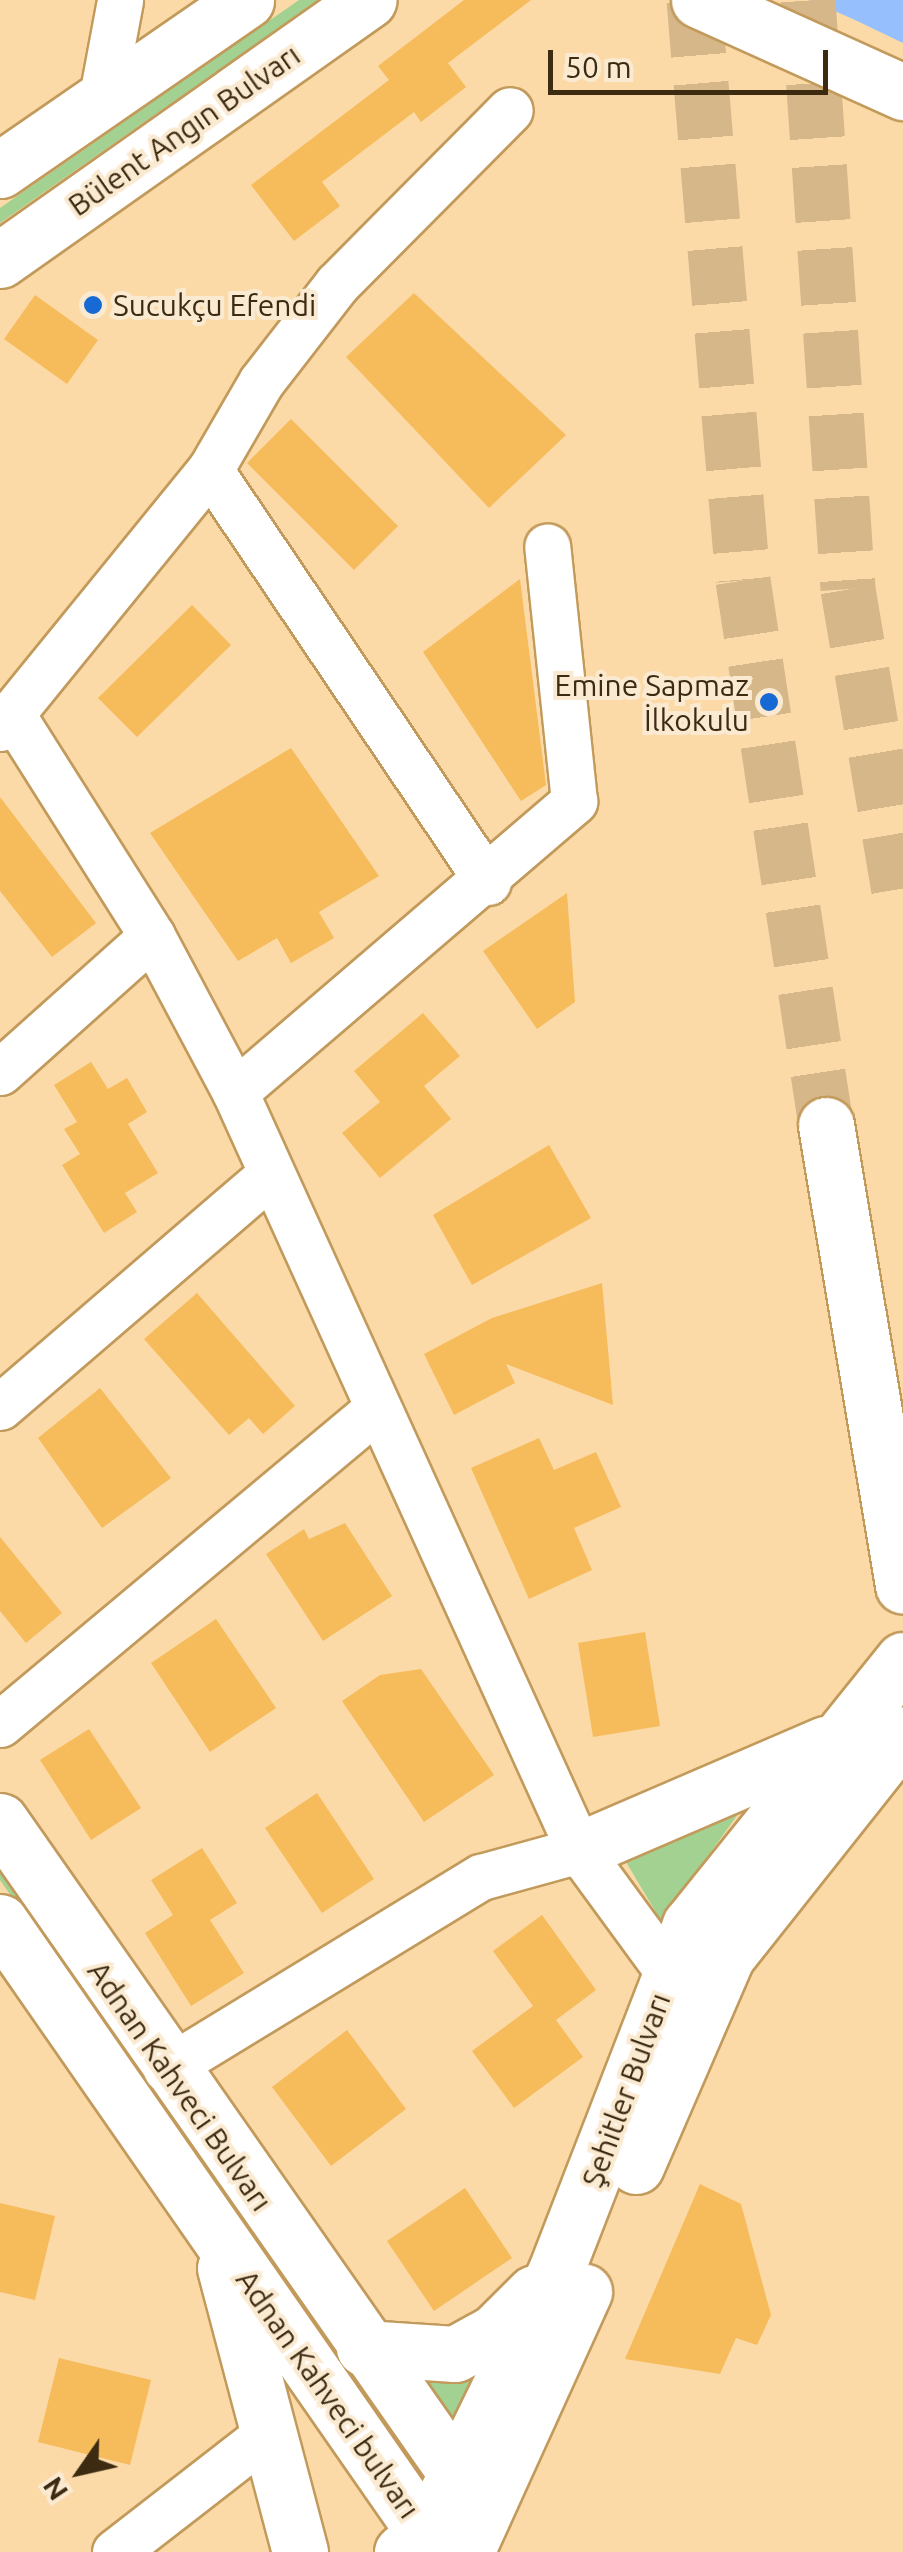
<!DOCTYPE html>
<html>
<head>
<meta charset="utf-8">
<style>
  body { margin:0 }
  #map { position:relative; width:903px; height:2552px; overflow:hidden; background:#fcdaa8; font-family:Ubuntu,sans-serif }
  div>[style] { position:absolute }
  .green>* { inset:0; background:#a2d191 }
  .water>* { inset:0; background:#95c0fd }
  .building>* { inset:0; background:#f6bb5b }
  .highway-tunnel>* { height:55px; margin-top:-27.5px; transform-origin:0; background:repeating-linear-gradient(90deg,#d6b78a 0 55px,transparent 0 83px) }
  .roads { filter:drop-shadow(2px 0 #c29a5b) drop-shadow(-2px 0 #c29a5b) drop-shadow(0 2px #c29a5b) drop-shadow(0 -2px #c29a5b) }
  .minor>* { height:45px; margin:-22.5px; padding:0 22.5px; transform-origin:22.5px; border-radius:22.5px; background:#fff }
  .major>* { height:55px; margin:-27.5px; padding:0 27.5px; transform-origin:27.5px; border-radius:27.5px; background:#fff }
  .highway>* { height:55px; margin:-27.5px; padding:0 27.5px; transform-origin:27.5px; border-radius:27.5px; background:#fff }
  .dots>* { width:28px; height:28px; translate:-50% -50%; box-sizing:border-box; border:5px solid #fbead2; border-radius:50% }
  span { translate:-50% -50%; white-space:nowrap; text-align:center; line-height:1.15; -webkit-text-stroke:8px #fbead2; paint-order:stroke }
  .street-label { font-size:30px; color:#3c2b11 }
  .poi-label { font-size:30px; color:#3c2b11 }
  .left { translate:0 -50%; text-align:left }
  .right { translate:-100% -50%; text-align:right }
  .north { position:absolute; left:30px; top:2422px; width:100px; height:100px; -webkit-text-stroke:8px #fbead2; paint-order:stroke; rotate:236deg; font-size:28px; font-weight:700; line-height:40px; text-align:center; color:#3c2b11 }
  .north::after { content:''; display:block; margin:auto; width:35px; height:45px; background:#3c2b11; clip-path:polygon(50% 0,100% 100%,50% 72%,0 100%) }
  .scale { position:absolute; left:548px; top:50px; width:280px; height:45px; box-sizing:border-box; border:5px solid #3c2b11; border-top:0; padding-left:12px; font-size:30px; line-height:35px; white-space:nowrap; color:#3c2b11; -webkit-text-stroke:8px #fbead2; paint-order:stroke }
</style>
</head>
<body>
<div id="map">
  <div class="green">
    <div style="clip-path:polygon(299px 0,319px 0,0 223px,0 208px)"></div>
    <div style="clip-path:polygon(754px 1792px,661px 1921px,619px 1850px)"></div>
    <div style="clip-path:polygon(0 1864px,417px 2461px,406px 2472px,0 1880px)"></div>
    <div style="clip-path:polygon(501px 2346px,459px 2436px,408px 2369px)"></div>
  </div>
  <div class="water">
    <div style="clip-path:polygon(810px 0,903px 0,903px 43px,855px 20px)"></div>
  </div>
  <div class="building">
    <div style="clip-path:polygon(464px 0,531px 0,448px 63px,466px 87px,421px 122px,414px 112px,322px 182px,340px 206px,294px 241px,251px 185px,389px 80px,378px 66px)"></div>
    <div style="clip-path:polygon(414px 293px,566px 435px,489px 508px,346px 357px)"></div>
    <div style="clip-path:polygon(35px 295px,98px 340px,67px 384px,4px 339px)"></div>
    <div style="clip-path:polygon(291px 419px,398px 526px,354px 570px,247px 463px)"></div>
    <div style="clip-path:polygon(520px 579px,546px 785px,521px 801px,423px 652px)"></div>
    <div style="clip-path:polygon(192px 605px,231px 645px,137px 737px,98px 698px)"></div>
    <div style="clip-path:polygon(291px 748px,379px 876px,319px 912px,334px 938px,291px 963px,277px 938px,238px 961px,150px 833px)"></div>
    <div style="clip-path:polygon(0 797px,96px 923px,52px 957px,0 891px)"></div>
    <div style="clip-path:polygon(567px 893px,575px 1002px,537px 1029px,483px 951px)"></div>
    <div style="clip-path:polygon(423px 1013px,460px 1056px,424px 1086px,451px 1119px,380px 1178px,342px 1133px,380px 1102px,354px 1071px)"></div>
    <div style="clip-path:polygon(91px 1062px,108px 1089px,127px 1078px,147px 1112px,128px 1124px,158px 1173px,125px 1193px,137px 1212px,104px 1233px,62px 1165px,80px 1154px,64px 1129px,77px 1122px,54px 1085px)"></div>
    <div style="clip-path:polygon(549px 1145px,591px 1218px,472px 1285px,433px 1215px)"></div>
    <div style="clip-path:polygon(602px 1283px,613px 1405px,506px 1364px,515px 1383px,454px 1415px,424px 1354px,492px 1318px)"></div>
    <div style="clip-path:polygon(197px 1293px,295px 1406px,263px 1434px,249px 1418px,229px 1435px,144px 1339px)"></div>
    <div style="clip-path:polygon(100px 1388px,171px 1478px,102px 1528px,38px 1438px)"></div>
    <div style="clip-path:polygon(539px 1438px,554px 1470px,596px 1452px,621px 1507px,574px 1528px,592px 1570px,529px 1599px,471px 1468px)"></div>
    <div style="clip-path:polygon(345px 1523px,392px 1596px,323px 1641px,266px 1554px,304px 1529px,309px 1539px)"></div>
    <div style="clip-path:polygon(0 1537px,62px 1613px,26px 1643px,0 1611px)"></div>
    <div style="clip-path:polygon(216px 1619px,276px 1708px,210px 1752px,151px 1663px)"></div>
    <div style="clip-path:polygon(645px 1632px,660px 1726px,593px 1737px,578px 1643px)"></div>
    <div style="clip-path:polygon(421px 1669px,494px 1775px,424px 1822px,342px 1701px,380px 1675px)"></div>
    <div style="clip-path:polygon(89px 1729px,141px 1808px,91px 1840px,40px 1760px)"></div>
    <div style="clip-path:polygon(317px 1793px,374px 1879px,322px 1913px,265px 1828px)"></div>
    <div style="clip-path:polygon(202px 1848px,237px 1903px,210px 1920px,244px 1973px,191px 2006px,145px 1933px,173px 1915px,151px 1880px)"></div>
    <div style="clip-path:polygon(542px 1915px,596px 1990px,556px 2020px,583px 2057px,514px 2108px,472px 2051px,533px 2006px,493px 1951px)"></div>
    <div style="clip-path:polygon(347px 2030px,406px 2109px,331px 2166px,272px 2087px)"></div>
    <div style="clip-path:polygon(700px 2184px,741px 2204px,771px 2315px,757px 2345px,736px 2338px,720px 2374px,625px 2359px)"></div>
    <div style="clip-path:polygon(465px 2188px,512px 2258px,434px 2311px,387px 2241px)"></div>
    <div style="clip-path:polygon(0 2203px,55px 2216px,35px 2300px,0 2292px)"></div>
    <div style="clip-path:polygon(59px 2358px,151px 2380px,130px 2465px,38px 2442px)"></div>
  </div>
  <div class="highway-tunnel">
    <div style="left:694px;top:0;width:582px;rotate:85.17deg"></div>
    <div style="left:743px;top:580px;width:551px;rotate:81.34deg"></div>
    <div style="left:808px;top:0;width:590px;rotate:86.11deg"></div>
    <div style="left:848px;top:589px;width:330px;rotate:80.4deg"></div>
  </div>
  <div class="roads">
    <div class="minor">
      <div style="left:101px;top:102px;width:104px;rotate:-79.4deg"></div>
      <div style="left:210px;top:470px;width:497px;rotate:56deg"></div>
      <div style="left:13px;top:716px;width:260px;rotate:57.7deg"></div>
      <div style="left:152px;top:936px;width:177px;rotate:62deg"></div>
      <div style="left:235px;top:1092px;width:832px;rotate:65.59deg"></div>
      <div style="left:579px;top:1850px;width:152px;rotate:53.8deg"></div>
      <div style="left:0;top:728px;width:333px;rotate:-50.9deg"></div>
      <div style="left:210px;top:470px;width:102px;rotate:-59.9deg"></div>
      <div style="left:261px;top:382px;width:124px;rotate:-52.2deg"></div>
      <div style="left:337px;top:284px;width:245px;rotate:-45.2deg"></div>
      <div style="left:0;top:1072px;width:204px;rotate:-41.8deg"></div>
      <div style="left:235px;top:1092px;width:447px;rotate:-40.6deg"></div>
      <div style="left:574px;top:801px;width:256px;rotate:-96deg"></div>
      <div style="left:0;top:1407px;width:357px;rotate:-40.7deg"></div>
      <div style="left:0;top:1724px;width:489px;rotate:-39.9deg"></div>
      <div style="left:166px;top:2069px;width:369px;rotate:-31.4deg"></div>
      <div style="left:481px;top:1877px;width:102px;rotate:-15.4deg"></div>
      <div style="left:115px;top:2552px;width:192px;rotate:-37.8deg"></div>
    </div>
    <div class="major">
      <div style="left:699px;top:0;width:224px;rotate:24.3deg"></div>
      <div style="left:0;top:170px;width:299px;rotate:-34.6deg"></div>
      <div style="left:0;top:260px;width:451px;rotate:-35.2deg"></div>
      <div style="left:0;top:1821px;width:827px;rotate:55.04deg"></div>
      <div style="left:579px;top:1850px;width:268px;rotate:-23.3deg"></div>
      <div style="left:0;top:1922px;width:767px;rotate:55.19deg"></div>
      <div style="left:636px;top:2166px;width:229px;rotate:-66.6deg"></div>
      <div style="left:727px;top:1956px;width:283px;rotate:-51.6deg"></div>
      <div style="left:225px;top:2268px;width:294px;rotate:75.2deg"></div>
      <div style="left:364px;top:2348px;width:91px;rotate:3.8deg"></div>
      <div style="left:455px;top:2354px;width:46px;rotate:-28.8deg"></div>
      <div style="left:495px;top:2332px;width:55px;rotate:-45deg"></div>
      <div style="left:402px;top:2552px;width:31px;rotate:-40deg"></div>
      <div style="left:426px;top:2532px;width:66px;rotate:-61.9deg"></div>
      <div style="left:457px;top:2474px;width:224px;rotate:-64deg"></div>
      <div style="left:555px;top:2273px;width:373px;rotate:-68.8deg"></div>
      <div style="left:690px;top:1925px;width:340px;rotate:-51.2deg"></div>
      <div style="left:466px;top:2552px;width:286px;rotate:-65.6deg"></div>
    </div>
    <div class="highway">
      <div style="left:826px;top:1125px;width:467px;rotate:80.5deg"></div>
    </div>
  </div>
  <div class="dots">
    <div style="left:93px;top:305px;background:#176ad4"></div>
    <div style="left:769px;top:702px;background:#176ad4"></div>
  </div>
  <div class="street-label">
    <span style="left:184px;top:130px;rotate:-35deg">Bülent Angın Bulvarı</span>
    <span style="left:180px;top:2086px;rotate:55deg">Adnan Kahveci Bulvarı</span>
    <span style="left:626px;top:2090px;rotate:-70deg">Şehitler Bulvarı</span>
    <span style="left:328px;top:2394px;rotate:55deg">Adnan Kahveci bulvarı</span>
  </div>
  <div class="poi-label">
    <span class="left" style="left:113px;top:305px">Sucukçu Efendi</span>
    <span class="right" style="left:749px;top:702px">Emine Sapmaz<br>İlkokulu</span>
  </div>
  <div class="north">N</div>
  <div class="scale">50 m</div>
</div>
</body>
</html>
